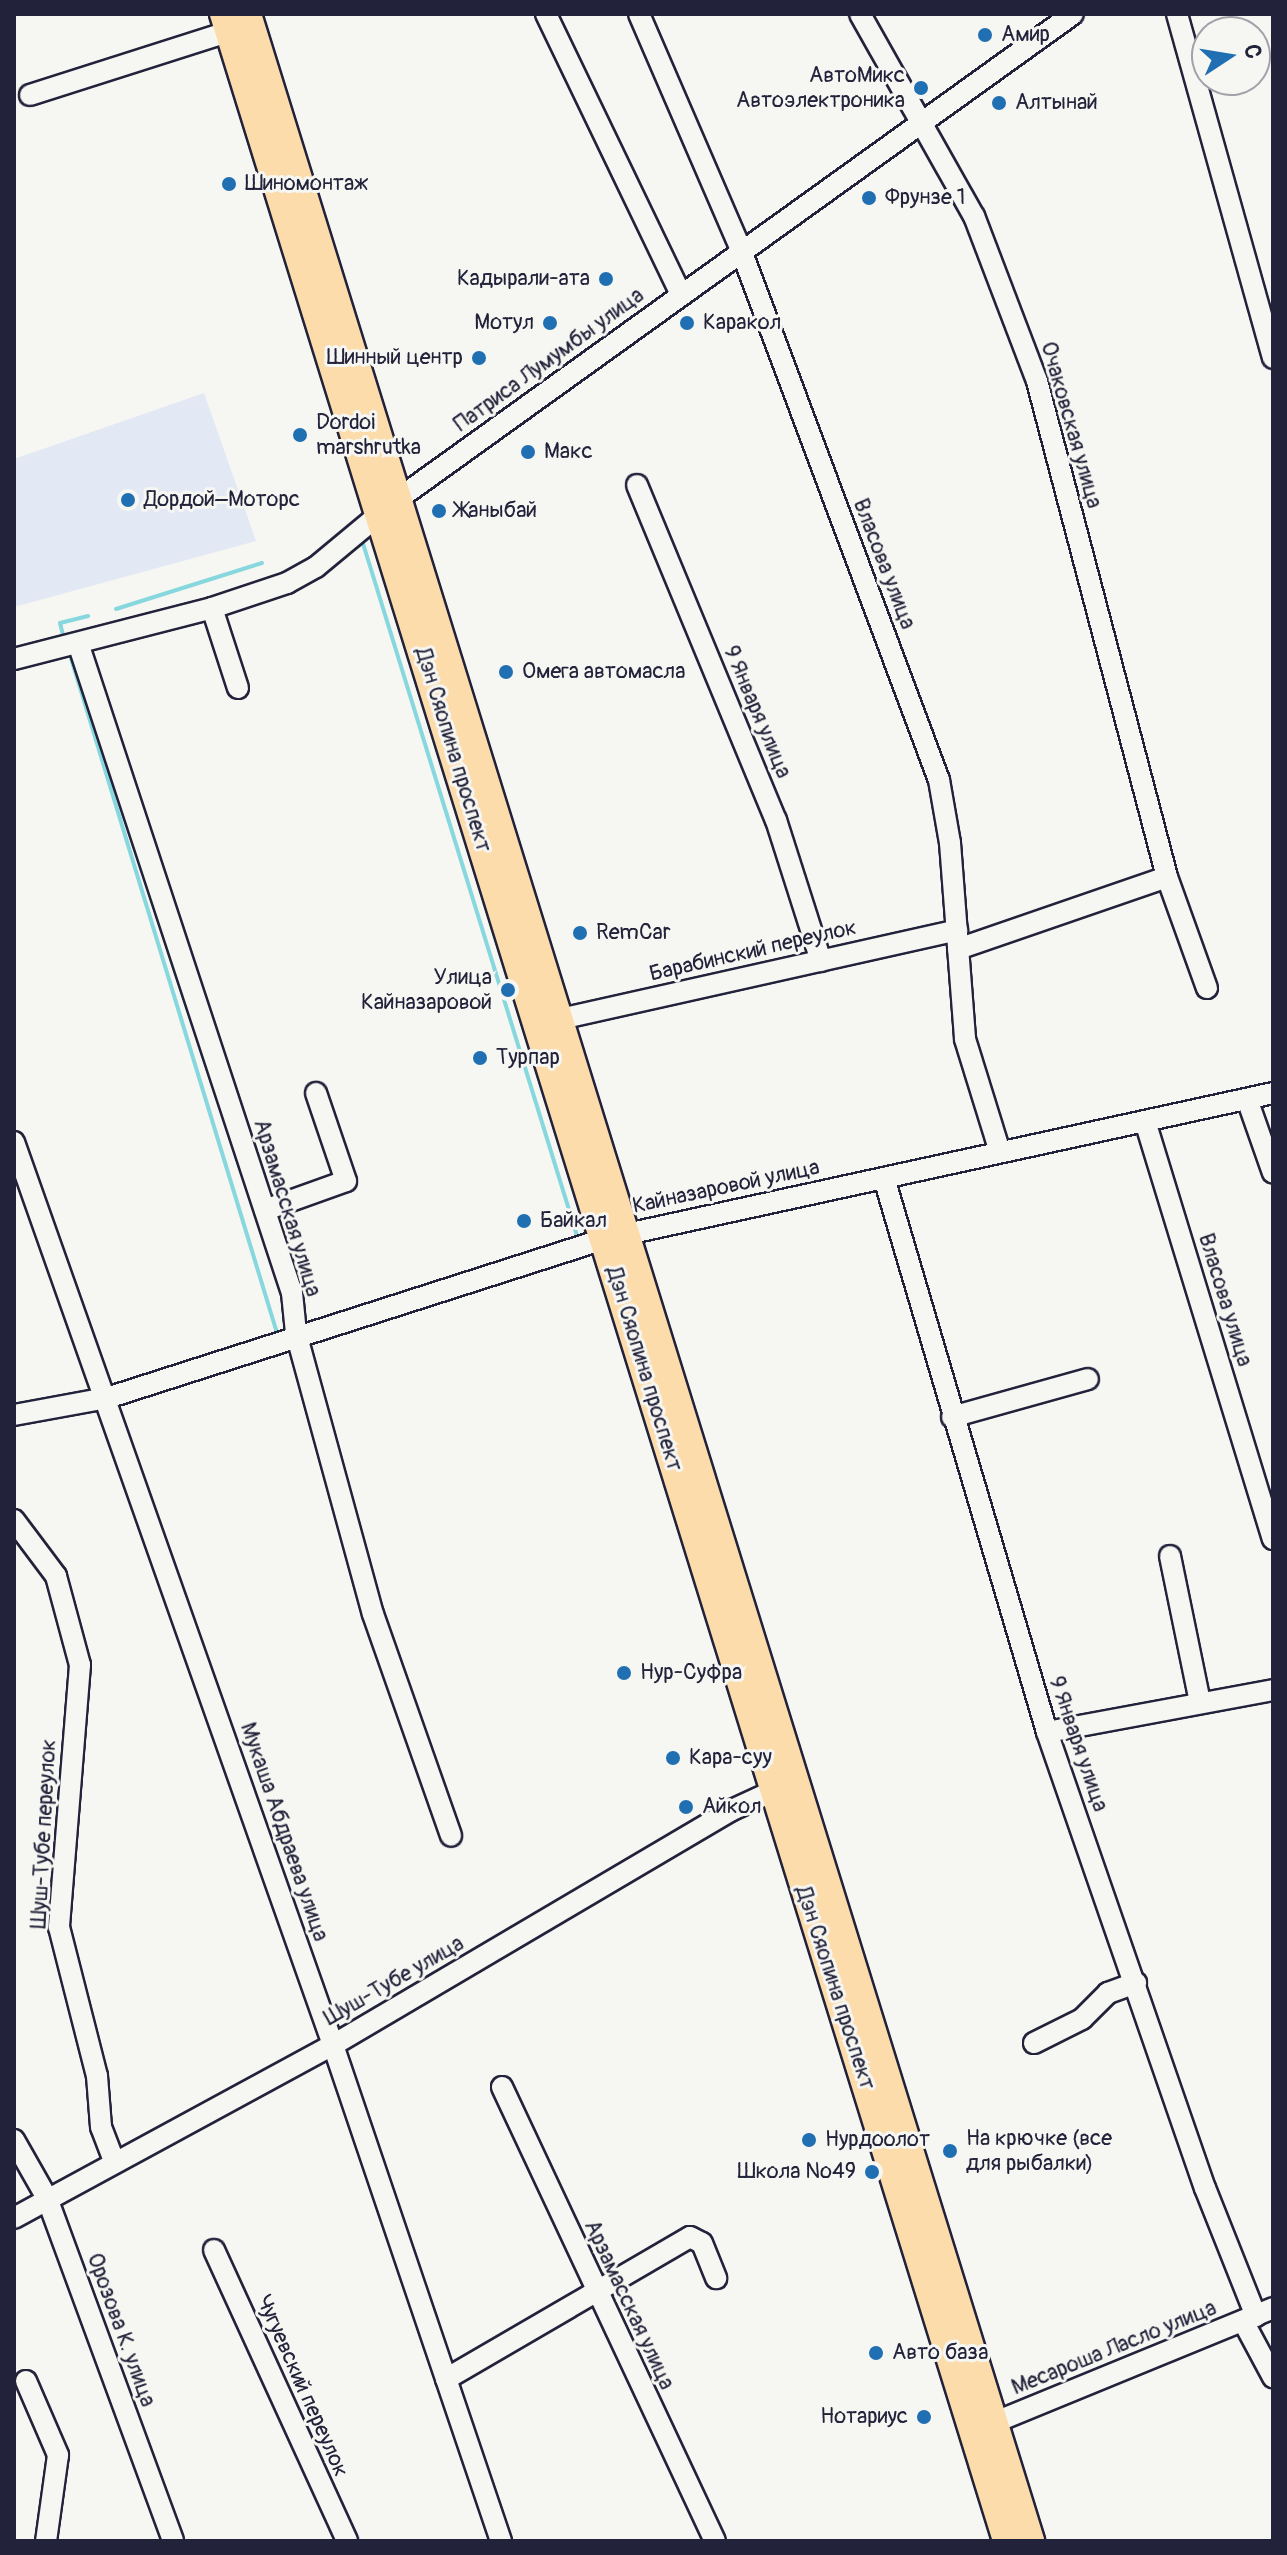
<!DOCTYPE html>
<html>
<head>
<meta charset="utf-8">
<style>
  body { margin:0 }
  #map { position:relative; width:1287px; height:2555px; overflow:hidden; background:#f6f6f2; font-family:Pangolin,sans-serif }
  div>[style] { position:absolute }
  .built>* { inset:0; background:#e2e8f4 }
  .stream>* { height:4px; margin:-2px; padding:0 2px; transform-origin:2px; border-radius:2px; background:#87d8de }
  .roads { filter:drop-shadow(2px 0 #22223b) drop-shadow(-2px 0 #22223b) drop-shadow(0 2px #22223b) drop-shadow(0 -2px #22223b) }
  .minor>* { height:20px; margin:-10px; padding:0 10px; transform-origin:10px; border-radius:10px; background:#f6f6f2 }
  .major>* { height:26px; margin:-13px; padding:0 13px; transform-origin:13px; border-radius:13px; background:#fddcac }
  .dots>* { width:22px; height:22px; translate:-50% -50%; box-sizing:border-box; border:4px solid #f6f6f2; border-radius:50% }
  span { translate:-50% -50%; white-space:nowrap; text-align:center; line-height:1.15; -webkit-text-stroke:6px #f6f6f2; paint-order:stroke }
  .poi-label { font-size:22px; color:#22223b }
  .left { translate:0 -50%; text-align:left }
  .right { translate:-100% -50%; text-align:right }
  .street-label { font-size:22px; color:#22223b }
  .frame { position:absolute; inset:0; border:16px solid #22223b; pointer-events:none }
  .north { position:absolute; left:1191px; top:16px; width:80px; height:80px; box-sizing:border-box; background:#f6f6f2; border:2px solid #a1a1a9; border-radius:50%; rotate:78deg; font-size:22px; font-weight:700; line-height:32px; text-align:center; color:#22223b }
  .north::after { content:''; display:block; margin:auto; width:28px; height:36px; background:#1f6fb2; clip-path:polygon(50% 0,100% 100%,50% 72%,0 100%) }
</style>
</head>
<body>
<div id="map">
  <div class="built">
    <div style="clip-path:polygon(204px 393px,256px 541px,14px 607px,14px 459px)"></div>
  </div>
  <div class="stream">
    <div style="left:361px;top:537px;width:735px;rotate:72.82deg"></div>
    <div style="left:116px;top:609px;width:153px;rotate:-17.5deg"></div>
    <div style="left:64px;top:639px;width:16px;rotate:-104deg"></div>
    <div style="left:60px;top:623px;width:29px;rotate:-14deg"></div>
    <div style="left:70px;top:655px;width:712px;rotate:73.02deg"></div>
  </div>
  <div class="roads">
    <div class="minor">
      <div style="left:546px;top:14px;width:311px;rotate:64.3deg"></div>
      <div style="left:639px;top:14px;width:257px;rotate:66.6deg"></div>
      <div style="left:741px;top:250px;width:566px;rotate:69.52deg"></div>
      <div style="left:939px;top:780px;width:64px;rotate:80.1deg"></div>
      <div style="left:950px;top:843px;width:197px;rotate:85.6deg"></div>
      <div style="left:965px;top:1039px;width:118px;rotate:72.8deg"></div>
      <div style="left:860px;top:14px;width:232px;rotate:60.6deg"></div>
      <div style="left:974px;top:216px;width:177px;rotate:69.1deg"></div>
      <div style="left:1037px;top:381px;width:513px;rotate:75.31deg"></div>
      <div style="left:1167px;top:877px;width:118px;rotate:70.2deg"></div>
      <div style="left:1177px;top:14px;width:357px;rotate:74.4deg"></div>
      <div style="left:30px;top:95px;width:208px;rotate:-17.7deg"></div>
      <div style="left:637px;top:485px;width:363px;rotate:67.5deg"></div>
      <div style="left:776px;top:820px;width:148px;rotate:72.3deg"></div>
      <div style="left:212px;top:608px;width:84px;rotate:72deg"></div>
      <div style="left:78px;top:643px;width:684px;rotate:71.78deg"></div>
      <div style="left:292px;top:1293px;width:40px;rotate:84.3deg"></div>
      <div style="left:296px;top:1333px;width:291px;rotate:74.7deg"></div>
      <div style="left:373px;top:1614px;width:235px;rotate:70.6deg"></div>
      <div style="left:14px;top:659px;width:204px;rotate:-14.4deg"></div>
      <div style="left:212px;top:608px;width:79px;rotate:-18.4deg"></div>
      <div style="left:287px;top:583px;width:33px;rotate:-29deg"></div>
      <div style="left:316px;top:567px;width:107px;rotate:-39.7deg"></div>
      <div style="left:398px;top:499px;width:831px;rotate:-35.7deg"></div>
      <div style="left:958px;top:949px;width:221px;rotate:-19deg"></div>
      <div style="left:560px;top:1019px;width:407px;rotate:-12.6deg"></div>
      <div style="left:1247px;top:1099px;width:78px;rotate:70.6deg"></div>
      <div style="left:1145px;top:1121px;width:437px;rotate:73deg"></div>
      <div style="left:14px;top:1142px;width:958px;rotate:70.54deg"></div>
      <div style="left:333px;top:2045px;width:524px;rotate:71.29deg"></div>
      <div style="left:884px;top:1178px;width:577px;rotate:73.6deg"></div>
      <div style="left:1047px;top:1732px;width:483px;rotate:70.9deg"></div>
      <div style="left:1205px;top:2188px;width:138px;rotate:68.3deg"></div>
      <div style="left:265px;top:1210px;width:86px;rotate:-19.7deg"></div>
      <div style="left:346px;top:1181px;width:93px;rotate:-108.8deg"></div>
      <div style="left:14px;top:1415px;width:95px;rotate:-10.4deg"></div>
      <div style="left:107px;top:1398px;width:522px;rotate:-17.74deg"></div>
      <div style="left:604px;top:1239px;width:685px;rotate:-12.31deg"></div>
      <div style="left:952px;top:1417px;width:141px;rotate:-15.6deg"></div>
      <div style="left:14px;top:1520px;width:70px;rotate:53.1deg"></div>
      <div style="left:56px;top:1576px;width:92px;rotate:74.9deg"></div>
      <div style="left:80px;top:1665px;width:263px;rotate:94.6deg"></div>
      <div style="left:59px;top:1927px;width:154px;rotate:75.7deg"></div>
      <div style="left:97px;top:2076px;width:51px;rotate:85.5deg"></div>
      <div style="left:101px;top:2127px;width:36px;rotate:69deg"></div>
      <div style="left:1170px;top:1556px;width:149px;rotate:78.4deg"></div>
      <div style="left:1047px;top:1732px;width:230px;rotate:-10.5deg"></div>
      <div style="left:1034px;top:2043px;width:54px;rotate:-26.6deg"></div>
      <div style="left:1082px;top:2019px;width:37px;rotate:-45deg"></div>
      <div style="left:1108px;top:1993px;width:30px;rotate:-20deg"></div>
      <div style="left:502px;top:2087px;width:501px;rotate:64.87deg"></div>
      <div style="left:14px;top:2140px;width:67px;rotate:60.4deg"></div>
      <div style="left:47px;top:2198px;width:365px;rotate:69.8deg"></div>
      <div style="left:14px;top:2218px;width:363px;rotate:-28.5deg"></div>
      <div style="left:333px;top:2045px;width:461px;rotate:-30.5deg"></div>
      <div style="left:730px;top:1811px;width:60px;rotate:-24.8deg"></div>
      <div style="left:214px;top:2250px;width:320px;rotate:65.4deg"></div>
      <div style="left:1243px;top:2321px;width:64px;rotate:61.8deg"></div>
      <div style="left:446px;top:2379px;width:282px;rotate:-30.2deg"></div>
      <div style="left:690px;top:2237px;width:13px;rotate:27deg"></div>
      <div style="left:702px;top:2243px;width:38px;rotate:68deg"></div>
      <div style="left:26px;top:2381px;width:81px;rotate:66.6deg"></div>
      <div style="left:58px;top:2455px;width:87px;rotate:97.9deg"></div>
      <div style="left:981px;top:2428px;width:316px;rotate:-22.3deg"></div>
    </div>
    <div class="major">
      <div style="left:223px;top:14px;width:2646px;rotate:72.78deg"></div>
      <div style="left:248px;top:14px;width:2646px;rotate:72.78deg"></div>
    </div>
  </div>
  <div class="dots">
    <div style="left:985px;top:35px;background:#1f6fb2"></div>
    <div style="left:921px;top:88px;background:#1f6fb2"></div>
    <div style="left:999px;top:103px;background:#1f6fb2"></div>
    <div style="left:229px;top:184px;background:#1f6fb2"></div>
    <div style="left:869px;top:198px;background:#1f6fb2"></div>
    <div style="left:606px;top:279px;background:#1f6fb2"></div>
    <div style="left:550px;top:323px;background:#1f6fb2"></div>
    <div style="left:687px;top:323px;background:#1f6fb2"></div>
    <div style="left:479px;top:358px;background:#1f6fb2"></div>
    <div style="left:300px;top:435px;background:#1f6fb2"></div>
    <div style="left:528px;top:452px;background:#1f6fb2"></div>
    <div style="left:128px;top:500px;background:#1f6fb2"></div>
    <div style="left:439px;top:511px;background:#1f6fb2"></div>
    <div style="left:506px;top:672px;background:#1f6fb2"></div>
    <div style="left:580px;top:933px;background:#1f6fb2"></div>
    <div style="left:508px;top:990px;background:#1f6fb2"></div>
    <div style="left:480px;top:1058px;background:#1f6fb2"></div>
    <div style="left:524px;top:1221px;background:#1f6fb2"></div>
    <div style="left:624px;top:1673px;background:#1f6fb2"></div>
    <div style="left:673px;top:1758px;background:#1f6fb2"></div>
    <div style="left:686px;top:1807px;background:#1f6fb2"></div>
    <div style="left:809px;top:2140px;background:#1f6fb2"></div>
    <div style="left:950px;top:2151px;background:#1f6fb2"></div>
    <div style="left:872px;top:2172px;background:#1f6fb2"></div>
    <div style="left:876px;top:2353px;background:#1f6fb2"></div>
    <div style="left:924px;top:2417px;background:#1f6fb2"></div>
  </div>
  <div class="poi-label">
    <span class="left" style="left:1001px;top:35px">Амир</span>
    <span class="right" style="left:905px;top:88px">АвтоМикс<br>Автоэлектроника</span>
    <span class="left" style="left:1015px;top:103px">Алтынай</span>
    <span class="left" style="left:245px;top:184px">Шиномонтаж</span>
    <span class="left" style="left:885px;top:198px">Фрунзе 1</span>
    <span class="right" style="left:590px;top:279px">Кадырали-ата</span>
    <span class="right" style="left:534px;top:323px">Мотул</span>
    <span class="left" style="left:703px;top:323px">Каракол</span>
    <span class="right" style="left:463px;top:358px">Шинный центр</span>
    <span class="left" style="left:316px;top:435px">Dordoi<br>marshrutka</span>
    <span class="left" style="left:544px;top:452px">Макс</span>
    <span class="left" style="left:144px;top:500px">Дордой–Моторс</span>
    <span class="left" style="left:455px;top:511px">Жаныбай</span>
    <span class="left" style="left:522px;top:672px">Омега автомасла</span>
    <span class="left" style="left:596px;top:933px">RemCar</span>
    <span class="right" style="left:492px;top:990px">Улица<br>Кайназаровой</span>
    <span class="left" style="left:496px;top:1058px">Турпар</span>
    <span class="left" style="left:540px;top:1221px">Байкал</span>
    <span class="left" style="left:640px;top:1673px">Нур-Суфра</span>
    <span class="left" style="left:689px;top:1758px">Кара-суу</span>
    <span class="left" style="left:702px;top:1807px">Айкол</span>
    <span class="left" style="left:966px;top:2151px">На крючке (все<br>для рыбалки)</span>
    <span class="left" style="left:825px;top:2140px">Нурдоолот</span>
    <span class="right" style="left:856px;top:2172px">Школа №49</span>
    <span class="left" style="left:892px;top:2353px">Авто база</span>
    <span class="right" style="left:908px;top:2417px">Нотариус</span>
  </div>
  <div class="street-label">
    <span style="left:549px;top:360px;rotate:-36deg">Патриса Лумумбы улица</span>
    <span style="left:1071px;top:425px;rotate:74deg">Очаковская улица</span>
    <span style="left:884px;top:564px;rotate:69deg">Власова улица</span>
    <span style="left:757px;top:712px;rotate:67deg">9 Января улица</span>
    <span style="left:453px;top:750px;rotate:73deg">Дэн Сяопина проспект</span>
    <span style="left:753px;top:951px;rotate:-13deg">Барабинский переулок</span>
    <span style="left:726px;top:1187px;rotate:-12deg">Кайназаровой улица</span>
    <span style="left:287px;top:1208px;rotate:73deg">Арзамасская улица</span>
    <span style="left:1225px;top:1300px;rotate:73deg">Власова улица</span>
    <span style="left:644px;top:1369px;rotate:73deg">Дэн Сяопина проспект</span>
    <span style="left:1078px;top:1744px;rotate:71deg">9 Января улица</span>
    <span style="left:284px;top:1832px;rotate:71deg">Мукаша Абдраева улица</span>
    <span style="left:44px;top:1834px;rotate:-87deg">Шуш-Тубе переулок</span>
    <span style="left:394px;top:1981px;rotate:-30deg">Шуш-Тубе улица</span>
    <span style="left:835px;top:1988px;rotate:72deg">Дэн Сяопина проспект</span>
    <span style="left:629px;top:2305px;rotate:65deg">Арзамасская улица</span>
    <span style="left:121px;top:2330px;rotate:70deg">Орозова К. улица</span>
    <span style="left:1114px;top:2348px;rotate:-22deg">Месароша Ласло улица</span>
    <span style="left:302px;top:2386px;rotate:66deg">Чугуевский переулок</span>
  </div>
  <div class="frame"></div>
  <div class="north">С</div>
</div>
</body>
</html>
